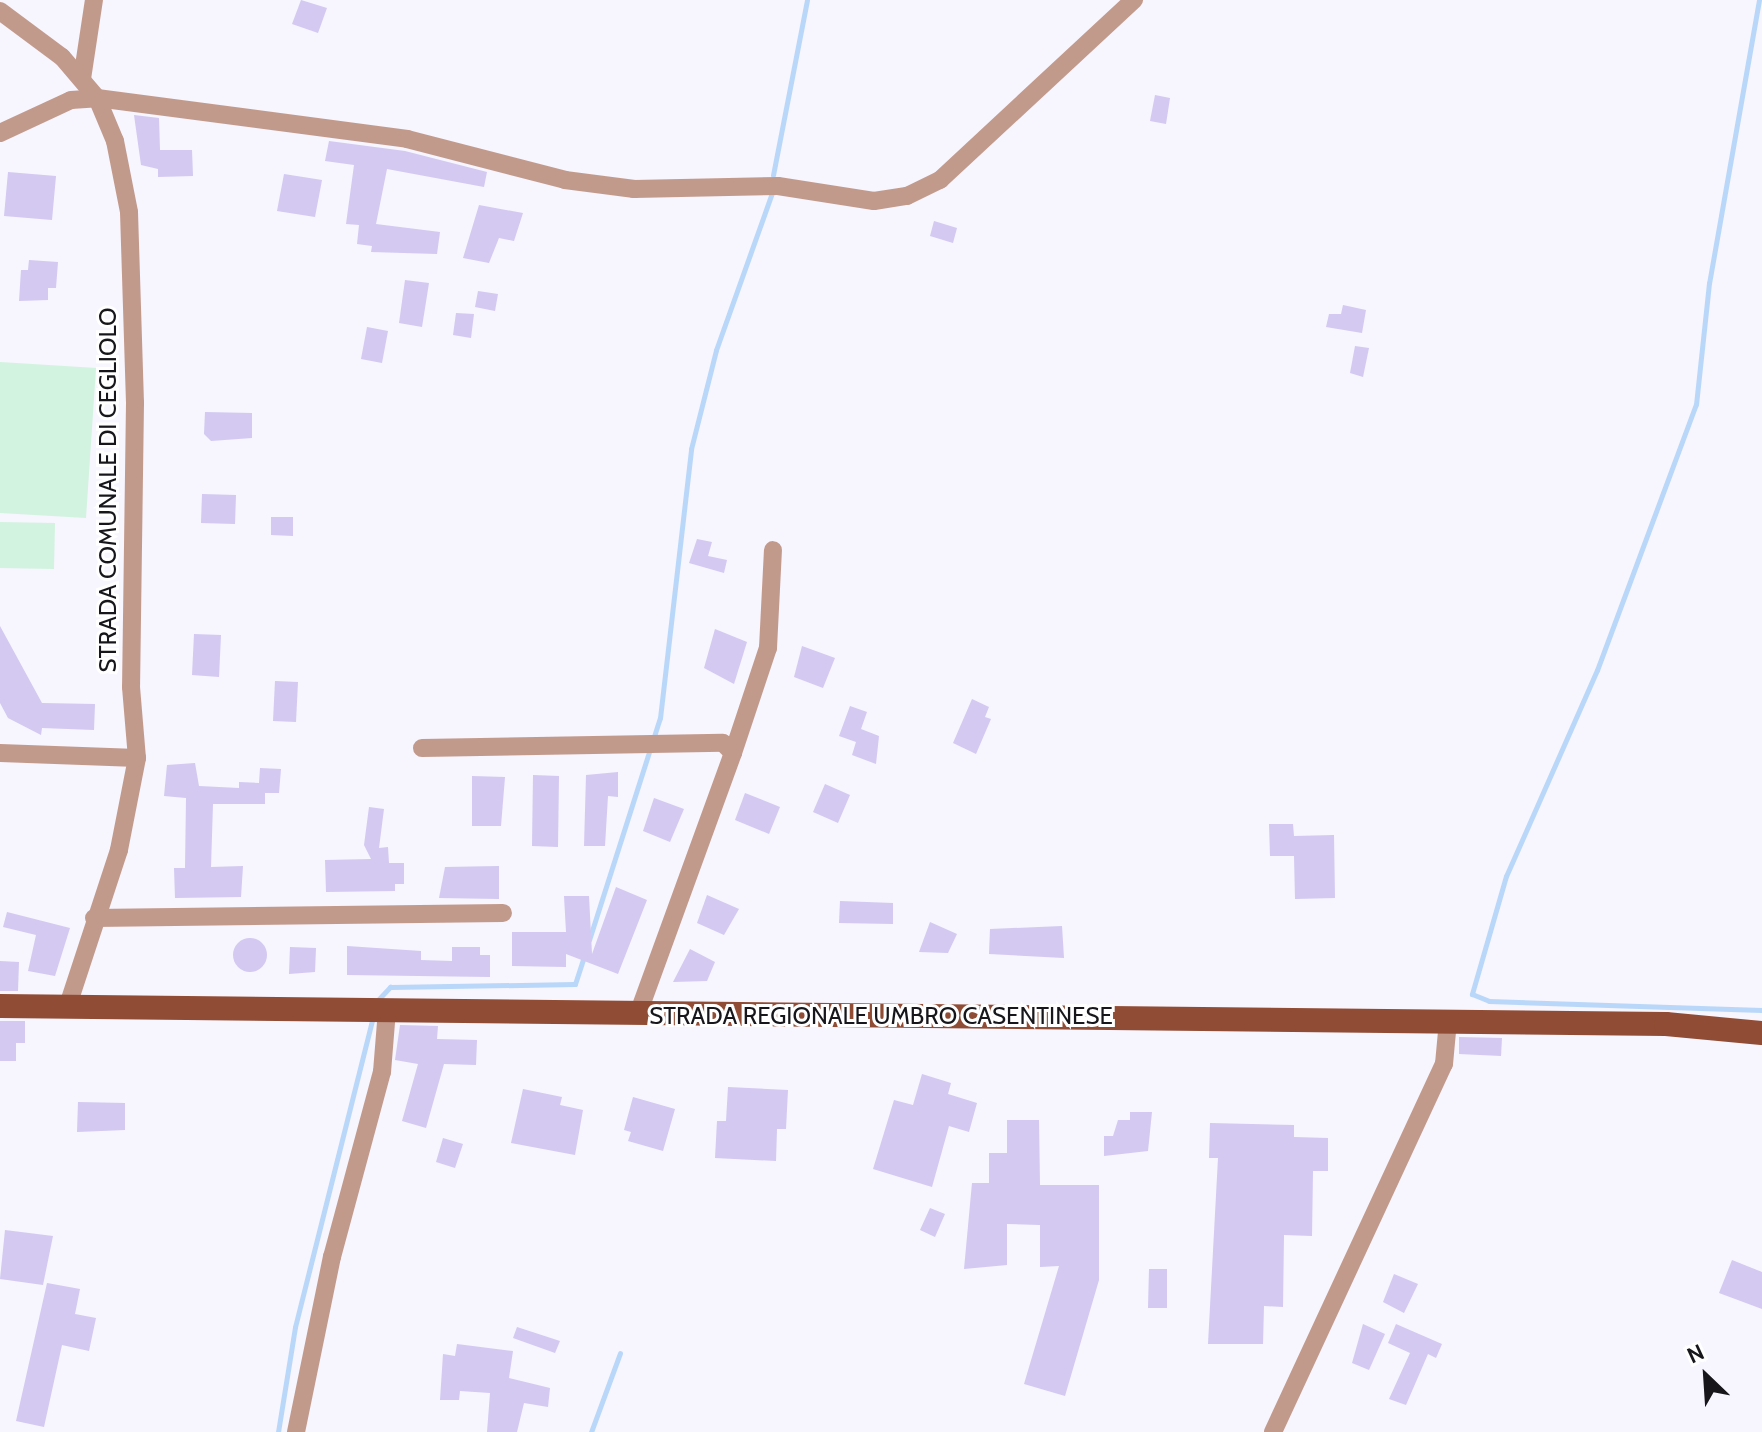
<!DOCTYPE html>
<html>
<head>
<meta charset="utf-8">
<style>
  body { margin:0 }
  #map { position:relative; width:1762px; height:1432px; overflow:hidden; background:#f7f5fe; font-family:Cabin,sans-serif }
  div>[style] { position:absolute }
  .green>* { inset:0; background:#d2f3df }
  .stream>* { height:5px; margin:-2.5px; padding:0 2.5px; transform-origin:2.5px; border-radius:2.5px; background:#b9d7f8 }
  .building>* { inset:0; background:#d3c9f1 }
  .round { border-radius:50% }
  .minor>* { height:18px; margin:-9px; padding:0 9px; transform-origin:9px; border-radius:9px; background:#c29a8c }
  .major>* { height:24px; margin:-12px; padding:0 12px; transform-origin:12px; border-radius:12px; background:#904c34 }
  span { translate:-50% -50%; white-space:nowrap; text-align:center; line-height:1.15; -webkit-text-stroke:6px #fff; paint-order:stroke }
  .street-label { font-size:24px; color:#17161a }
  .north { position:absolute; left:1666px; top:1336px; width:80px; height:80px; -webkit-text-stroke:6px #fff; paint-order:stroke; rotate:335deg; font-size:22px; font-weight:700; line-height:32px; text-align:center; color:#17161a }
  .north::after { content:''; display:block; margin:auto; width:28px; height:36px; background:#17161a; clip-path:polygon(50% 0,100% 100%,50% 72%,0 100%) }
</style>
</head>
<body>
<div id="map">
  <div class="green">
    <div style="clip-path:polygon(0 362px,96px 368px,86px 518px,0 513px)"></div>
    <div style="clip-path:polygon(0 522px,55px 523px,54px 569px,0 568px)"></div>
  </div>
  <div class="stream">
    <div style="left:1759px;top:0;width:287px;rotate:100deg"></div>
    <div style="left:1709px;top:283px;width:122px;rotate:96.1deg"></div>
    <div style="left:1696px;top:404px;width:284px;rotate:110.4deg"></div>
    <div style="left:1597px;top:670px;width:225px;rotate:113.8deg"></div>
    <div style="left:1506px;top:876px;width:123px;rotate:106.1deg"></div>
    <div style="left:1472px;top:994px;width:18px;rotate:22deg"></div>
    <div style="left:1489px;top:1001px;width:273px;rotate:1.9deg"></div>
    <div style="left:773px;top:175px;width:178px;rotate:-79deg"></div>
    <div style="left:589px;top:940px;width:233px;rotate:-72.3deg"></div>
    <div style="left:660px;top:718px;width:271px;rotate:-83.4deg"></div>
    <div style="left:691px;top:449px;width:102px;rotate:-75.8deg"></div>
    <div style="left:716px;top:350px;width:167px;rotate:-70.4deg"></div>
    <div style="left:376px;top:1002px;width:21px;rotate:-47deg"></div>
    <div style="left:390px;top:987px;width:185px;rotate:-0.9deg"></div>
    <div style="left:575px;top:984px;width:28px;rotate:-72deg"></div>
    <div style="left:278px;top:1432px;width:106px;rotate:-80.8deg"></div>
    <div style="left:295px;top:1327px;width:321px;rotate:-75.9deg"></div>
    <div style="left:591px;top:1432px;width:84px;rotate:-69.8deg"></div>
  </div>
  <div class="building">
    <div style="clip-path:polygon(301px 0,327px 8px,318px 33px,292px 24px)"></div>
    <div style="clip-path:polygon(1155px 95px,1170px 98px,1166px 124px,1150px 121px)"></div>
    <div style="clip-path:polygon(134px 115px,159px 118px,160px 150px,192px 150px,193px 176px,158px 177px,158px 169px,141px 165px)"></div>
    <div style="clip-path:polygon(329px 141px,405px 151px,487px 172px,484px 187px,387px 169px,376px 224px,440px 232px,437px 254px,371px 252px,372px 246px,357px 244px,359px 225px,346px 224px,354px 165px,325px 161px)"></div>
    <div style="clip-path:polygon(8px 172px,56px 176px,52px 220px,4px 216px)"></div>
    <div style="clip-path:polygon(284px 174px,322px 180px,315px 217px,277px 211px)"></div>
    <div style="clip-path:polygon(479px 205px,523px 213px,514px 241px,499px 238px,489px 263px,463px 258px)"></div>
    <div style="clip-path:polygon(934px 221px,957px 228px,953px 243px,930px 236px)"></div>
    <div style="clip-path:polygon(29px 260px,58px 262px,56px 288px,48px 288px,48px 300px,19px 301px,21px 270px,28px 270px)"></div>
    <div style="clip-path:polygon(405px 280px,429px 283px,422px 327px,399px 323px)"></div>
    <div style="clip-path:polygon(478px 291px,498px 294px,495px 311px,475px 307px)"></div>
    <div style="clip-path:polygon(1343px 305px,1366px 310px,1362px 333px,1326px 327px,1329px 314px,1341px 314px)"></div>
    <div style="clip-path:polygon(456px 313px,474px 314px,471px 338px,453px 335px)"></div>
    <div style="clip-path:polygon(367px 327px,388px 331px,382px 363px,361px 359px)"></div>
    <div style="clip-path:polygon(1355px 346px,1369px 348px,1363px 377px,1350px 373px)"></div>
    <div style="clip-path:polygon(205px 412px,252px 413px,252px 438px,211px 441px,204px 434px)"></div>
    <div style="clip-path:polygon(202px 494px,236px 495px,235px 524px,201px 523px)"></div>
    <div style="clip-path:polygon(271px 517px,293px 517px,293px 536px,271px 535px)"></div>
    <div style="clip-path:polygon(697px 539px,712px 542px,708px 556px,727px 560px,724px 573px,689px 563px)"></div>
    <div style="clip-path:polygon(0 626px,42px 703px,95px 704px,94px 730px,42px 728px,41px 735px,8px 718px,0 703px)"></div>
    <div style="clip-path:polygon(715px 629px,747px 642px,734px 684px,704px 668px)"></div>
    <div style="clip-path:polygon(194px 634px,221px 635px,219px 677px,192px 675px)"></div>
    <div style="clip-path:polygon(802px 646px,835px 658px,823px 688px,794px 677px)"></div>
    <div style="clip-path:polygon(275px 681px,298px 682px,296px 722px,273px 721px)"></div>
    <div style="clip-path:polygon(972px 699px,989px 707px,985px 717px,991px 719px,976px 754px,953px 743px)"></div>
    <div style="clip-path:polygon(850px 706px,867px 712px,861px 729px,879px 736px,876px 764px,852px 755px,856px 742px,839px 736px)"></div>
    <div style="clip-path:polygon(195px 763px,199px 786px,239px 788px,239px 782px,259px 783px,260px 768px,281px 769px,279px 793px,265px 793px,265px 804px,213px 804px,211px 867px,243px 866px,241px 897px,175px 898px,174px 868px,185px 868px,186px 798px,164px 796px,167px 765px)"></div>
    <div style="clip-path:polygon(618px 772px,618px 797px,608px 796px,605px 846px,584px 846px,586px 775px)"></div>
    <div style="clip-path:polygon(533px 775px,559px 776px,558px 847px,532px 846px)"></div>
    <div style="clip-path:polygon(472px 776px,505px 777px,501px 826px,472px 826px)"></div>
    <div style="clip-path:polygon(825px 784px,850px 795px,838px 823px,813px 812px)"></div>
    <div style="clip-path:polygon(745px 793px,780px 807px,769px 834px,735px 820px)"></div>
    <div style="clip-path:polygon(654px 798px,684px 809px,670px 842px,643px 831px)"></div>
    <div style="clip-path:polygon(369px 807px,384px 809px,379px 848px,388px 847px,389px 863px,404px 863px,404px 884px,395px 884px,395px 891px,326px 892px,325px 860px,371px 859px,364px 845px)"></div>
    <div style="clip-path:polygon(1269px 824px,1293px 824px,1294px 836px,1334px 835px,1335px 898px,1295px 899px,1294px 856px,1270px 856px)"></div>
    <div style="clip-path:polygon(499px 866px,499px 899px,439px 898px,445px 867px)"></div>
    <div style="clip-path:polygon(616px 887px,647px 900px,618px 974px,566px 954px,566px 967px,512px 966px,512px 932px,566px 932px,564px 896px,589px 896px,592px 954px)"></div>
    <div style="clip-path:polygon(707px 895px,739px 909px,724px 935px,697px 923px)"></div>
    <div style="clip-path:polygon(840px 901px,893px 903px,893px 924px,839px 923px)"></div>
    <div style="clip-path:polygon(7px 912px,70px 928px,55px 976px,28px 971px,36px 935px,3px 927px)"></div>
    <div style="clip-path:polygon(930px 922px,957px 934px,948px 953px,919px 952px)"></div>
    <div style="clip-path:polygon(1062px 926px,1064px 958px,989px 954px,990px 929px)"></div>
    <div class="round" style="left:233px;top:938px;width:34px;height:34px"></div>
    <div style="clip-path:polygon(347px 946px,421px 951px,421px 960px,452px 961px,452px 947px,480px 947px,480px 955px,490px 955px,490px 977px,347px 975px)"></div>
    <div style="clip-path:polygon(290px 947px,316px 948px,315px 972px,289px 974px)"></div>
    <div style="clip-path:polygon(690px 949px,715px 962px,707px 981px,673px 982px)"></div>
    <div style="clip-path:polygon(0 961px,19px 962px,18px 991px,0 991px)"></div>
    <div style="clip-path:polygon(0 1021px,25px 1021px,25px 1043px,16px 1043px,16px 1061px,0 1061px)"></div>
    <div style="clip-path:polygon(400px 1025px,438px 1026px,437px 1039px,477px 1040px,476px 1065px,444px 1064px,426px 1128px,402px 1121px,418px 1064px,395px 1060px)"></div>
    <div style="clip-path:polygon(1459px 1037px,1502px 1038px,1501px 1056px,1459px 1054px)"></div>
    <div style="clip-path:polygon(922px 1074px,951px 1083px,948px 1094px,977px 1103px,969px 1132px,949px 1126px,932px 1187px,873px 1169px,894px 1100px,913px 1105px)"></div>
    <div style="clip-path:polygon(728px 1087px,788px 1090px,786px 1129px,777px 1129px,776px 1161px,715px 1158px,717px 1121px,726px 1121px)"></div>
    <div style="clip-path:polygon(523px 1089px,562px 1097px,560px 1105px,583px 1110px,575px 1155px,511px 1143px)"></div>
    <div style="clip-path:polygon(633px 1097px,675px 1109px,663px 1151px,628px 1141px,631px 1132px,624px 1130px)"></div>
    <div style="clip-path:polygon(78px 1102px,125px 1103px,125px 1130px,77px 1132px)"></div>
    <div style="clip-path:polygon(1130px 1112px,1152px 1112px,1148px 1151px,1104px 1156px,1104px 1136px,1113px 1136px,1118px 1120px,1130px 1120px)"></div>
    <div style="clip-path:polygon(1007px 1120px,1039px 1120px,1040px 1185px,1099px 1185px,1099px 1280px,1065px 1396px,1024px 1384px,1059px 1266px,1040px 1267px,1040px 1225px,1007px 1224px,1007px 1265px,964px 1269px,972px 1183px,989px 1183px,989px 1153px,1007px 1153px)"></div>
    <div style="clip-path:polygon(1210px 1123px,1294px 1125px,1294px 1137px,1328px 1138px,1328px 1171px,1313px 1171px,1312px 1236px,1284px 1235px,1283px 1307px,1264px 1306px,1263px 1344px,1208px 1344px,1218px 1158px,1209px 1158px)"></div>
    <div style="clip-path:polygon(443px 1138px,463px 1144px,455px 1168px,436px 1162px)"></div>
    <div style="clip-path:polygon(930px 1208px,945px 1214px,935px 1237px,920px 1230px)"></div>
    <div style="clip-path:polygon(5px 1230px,53px 1236px,43px 1285px,0 1279px)"></div>
    <div style="clip-path:polygon(1732px 1260px,1762px 1272px,1762px 1309px,1719px 1293px)"></div>
    <div style="clip-path:polygon(1149px 1269px,1167px 1269px,1167px 1308px,1148px 1308px)"></div>
    <div style="clip-path:polygon(1394px 1274px,1418px 1284px,1404px 1313px,1383px 1302px)"></div>
    <div style="clip-path:polygon(47px 1283px,80px 1289px,75px 1314px,96px 1318px,89px 1351px,62px 1345px,44px 1427px,16px 1421px)"></div>
    <div style="clip-path:polygon(1363px 1324px,1385px 1334px,1369px 1370px,1352px 1363px)"></div>
    <div style="clip-path:polygon(1396px 1324px,1442px 1344px,1436px 1358px,1428px 1354px,1406px 1405px,1389px 1399px,1410px 1353px,1388px 1343px)"></div>
    <div style="clip-path:polygon(517px 1327px,560px 1341px,555px 1353px,513px 1338px)"></div>
    <div style="clip-path:polygon(457px 1344px,513px 1351px,509px 1378px,550px 1388px,548px 1407px,524px 1403px,517px 1432px,487px 1432px,490px 1393px,460px 1391px,459px 1400px,440px 1400px,443px 1354px,455px 1356px)"></div>
  </div>
  <div class="minor">
    <div style="left:0;top:11px;width:77px;rotate:36.6deg"></div>
    <div style="left:62px;top:57px;width:54px;rotate:49.5deg"></div>
    <div style="left:97px;top:98px;width:47px;rotate:67.3deg"></div>
    <div style="left:115px;top:141px;width:72px;rotate:78.8deg"></div>
    <div style="left:129px;top:212px;width:191px;rotate:88.2deg"></div>
    <div style="left:135px;top:403px;width:284px;rotate:90.8deg"></div>
    <div style="left:131px;top:687px;width:71px;rotate:85.2deg"></div>
    <div style="left:137px;top:758px;width:94px;rotate:101.1deg"></div>
    <div style="left:119px;top:850px;width:166px;rotate:108.2deg"></div>
    <div style="left:82px;top:79px;width:80px;rotate:-81.4deg"></div>
    <div style="left:0;top:133px;width:78px;rotate:-24.9deg"></div>
    <div style="left:71px;top:100px;width:26px;rotate:-4deg"></div>
    <div style="left:97px;top:98px;width:313px;rotate:7.5deg"></div>
    <div style="left:407px;top:139px;width:163px;rotate:14.5deg"></div>
    <div style="left:565px;top:180px;width:70px;rotate:7.4deg"></div>
    <div style="left:634px;top:189px;width:144px;rotate:-1.2deg"></div>
    <div style="left:778px;top:186px;width:97px;rotate:8.9deg"></div>
    <div style="left:874px;top:201px;width:33px;rotate:-9deg"></div>
    <div style="left:907px;top:196px;width:37px;rotate:-26deg"></div>
    <div style="left:940px;top:180px;width:265px;rotate:-42.9deg"></div>
    <div style="left:422px;top:748px;width:301px;rotate:-1deg"></div>
    <div style="left:723px;top:743px;width:14px;rotate:45deg"></div>
    <div style="left:733px;top:753px;width:278px;rotate:110deg"></div>
    <div style="left:0;top:753px;width:137px;rotate:2.1deg"></div>
    <div style="left:733px;top:753px;width:111px;rotate:-71.6deg"></div>
    <div style="left:768px;top:648px;width:98px;rotate:-87.1deg"></div>
    <div style="left:94px;top:918px;width:409px;rotate:-0.7deg"></div>
    <div style="left:296px;top:1432px;width:179px;rotate:-78.4deg"></div>
    <div style="left:332px;top:1257px;width:192px;rotate:-74.9deg"></div>
    <div style="left:382px;top:1072px;width:62px;rotate:-85.4deg"></div>
    <div style="left:1273px;top:1432px;width:406px;rotate:-65.1deg"></div>
    <div style="left:1444px;top:1064px;width:43px;rotate:-84.7deg"></div>
  </div>
  <div class="major">
    <div style="left:0;top:1006px;width:1666px;rotate:0.62deg"></div>
    <div style="left:1666px;top:1024px;width:96px;rotate:5.4deg"></div>
  </div>
  <div class="street-label">
    <span style="left:108px;top:490px;rotate:-90deg">STRADA COMUNALE DI CEGLIOLO</span>
    <span style="left:881px;top:1016px">STRADA REGIONALE UMBRO CASENTINESE</span>
  </div>
  <div class="north">N</div>
</div>
</body>
</html>
